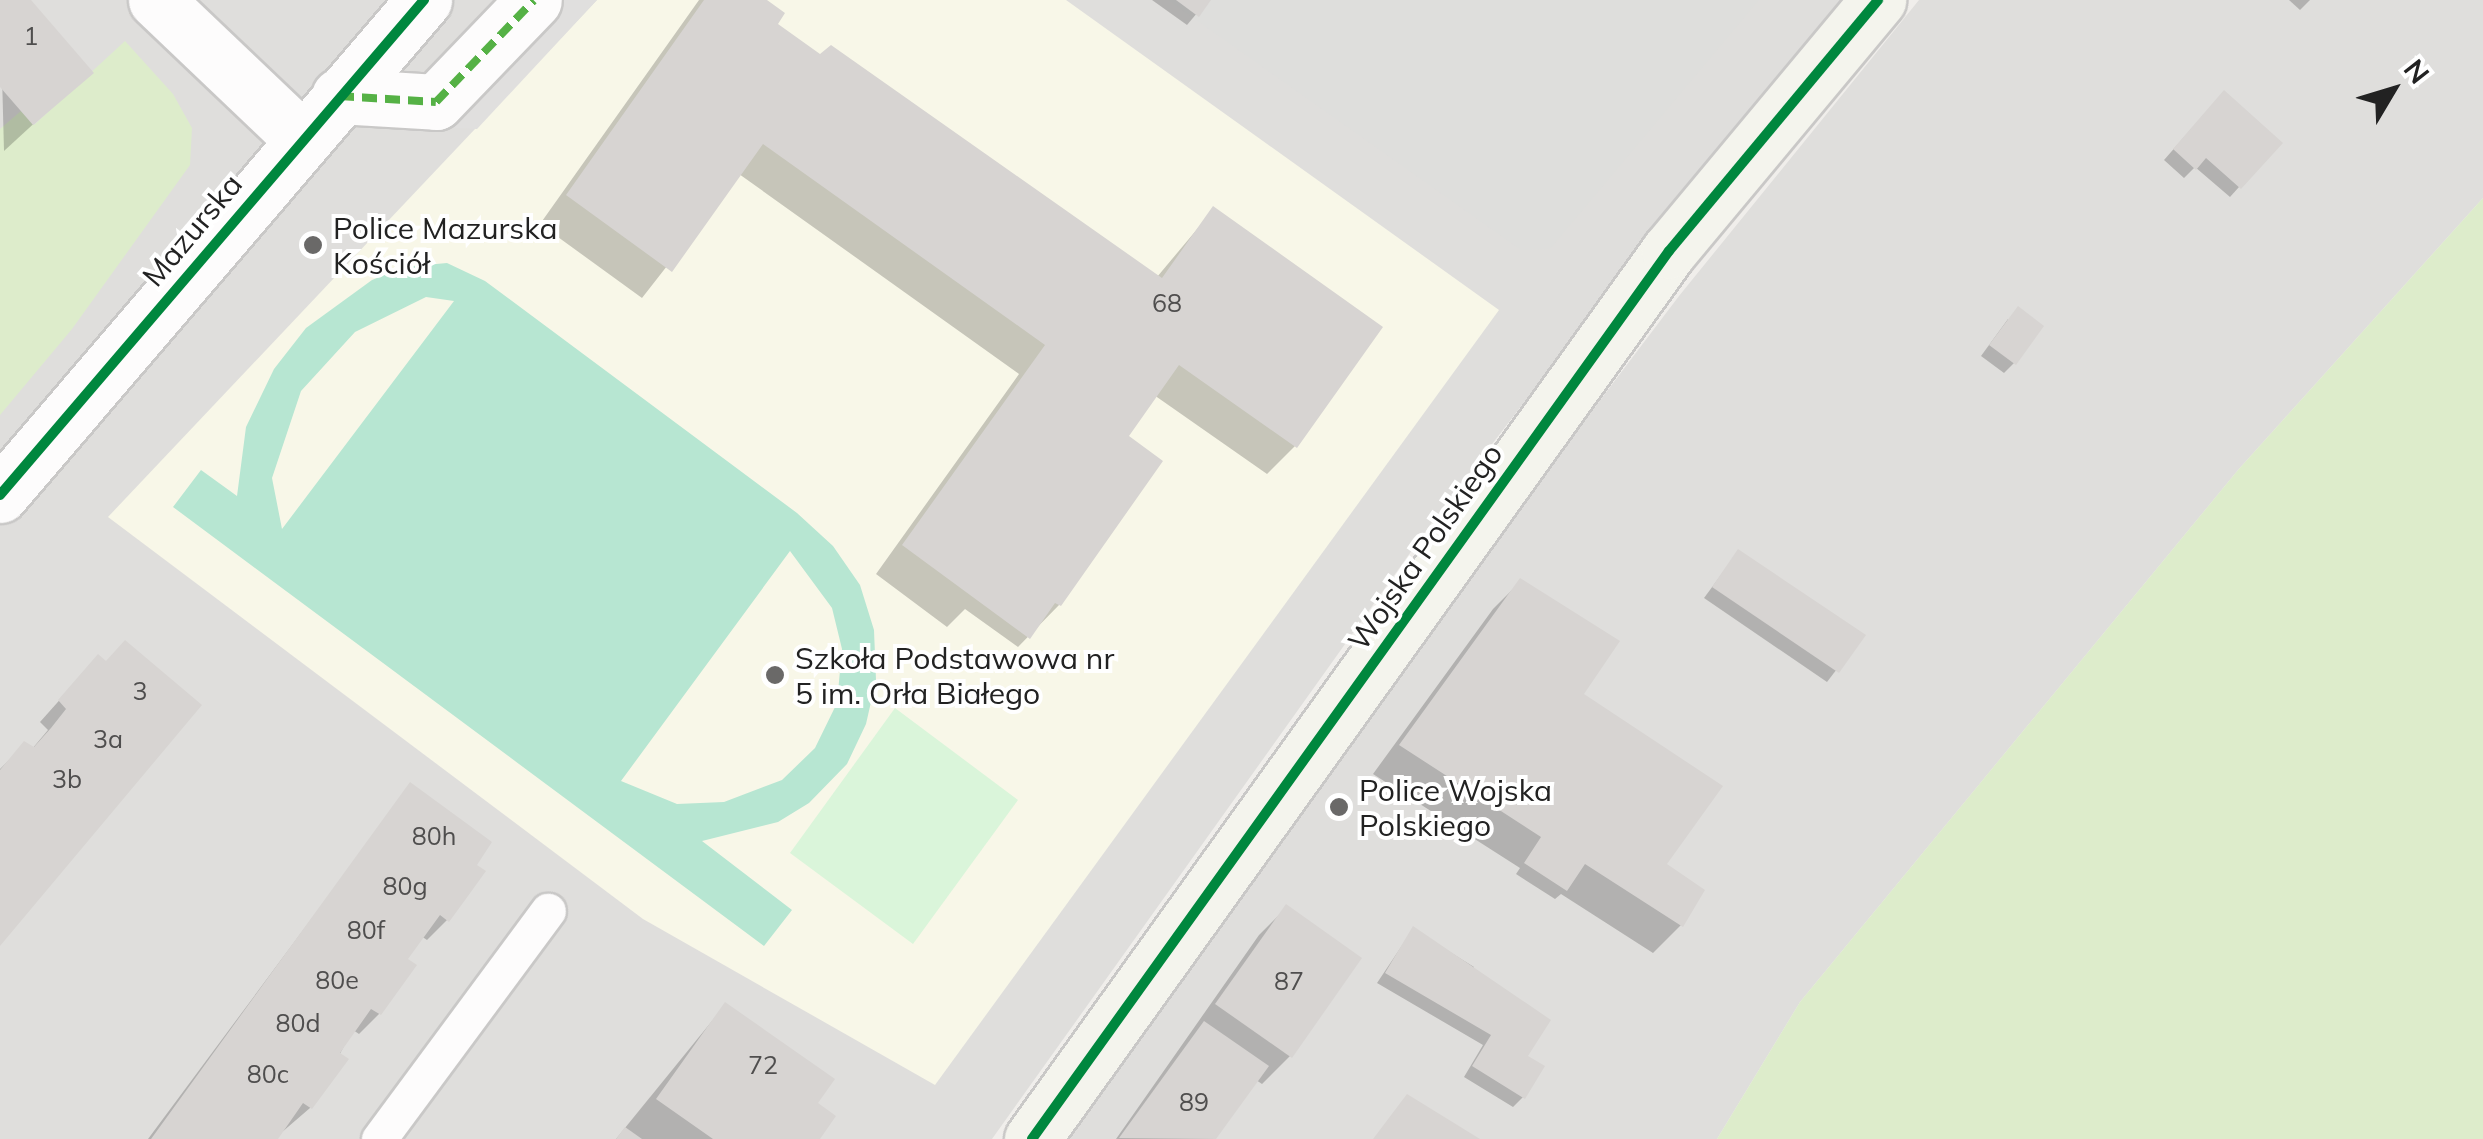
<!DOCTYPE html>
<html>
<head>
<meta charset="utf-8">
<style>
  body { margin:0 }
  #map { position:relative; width:2483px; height:1139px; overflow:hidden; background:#f0eeeb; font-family:Mulish,sans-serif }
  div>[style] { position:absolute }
  .residential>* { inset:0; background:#dfdedc }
  .education>* { inset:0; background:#f8f7e8 }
  .religious>* { inset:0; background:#dededc }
  .grass>* { inset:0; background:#ddeccb }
  .park>* { inset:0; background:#daf5da }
  .pitch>* { inset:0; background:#b7e6d2 }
  .parking>* { inset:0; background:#e0dfde }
  .shadow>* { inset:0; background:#0003 }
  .building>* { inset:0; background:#d7d4d2 }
  .roads { filter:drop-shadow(2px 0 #c9c8c7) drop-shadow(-2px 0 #c9c8c7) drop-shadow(0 2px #c9c8c7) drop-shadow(0 -2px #c9c8c7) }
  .lane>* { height:35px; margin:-17.5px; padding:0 17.5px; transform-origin:17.5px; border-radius:17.5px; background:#fdfcfc }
  .street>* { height:55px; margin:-27.5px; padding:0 27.5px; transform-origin:27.5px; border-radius:27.5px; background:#fdfcfc }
  .secondary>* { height:55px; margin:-27.5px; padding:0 27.5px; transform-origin:27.5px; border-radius:27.5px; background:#f4f4ed }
  .quiet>* { height:8px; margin-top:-4px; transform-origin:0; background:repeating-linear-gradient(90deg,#55b145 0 15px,transparent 0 23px) }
  .cycleway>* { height:10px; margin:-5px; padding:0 5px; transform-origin:5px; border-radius:5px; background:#00873e }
  .dots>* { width:28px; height:28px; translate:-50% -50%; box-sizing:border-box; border:5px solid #fff; border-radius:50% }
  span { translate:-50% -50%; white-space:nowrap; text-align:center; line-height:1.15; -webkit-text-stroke:8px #fff; paint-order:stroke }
  .number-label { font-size:25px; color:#4f4e4e }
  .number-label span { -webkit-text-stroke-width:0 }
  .poi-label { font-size:30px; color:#222 }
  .left { translate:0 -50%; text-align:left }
  .street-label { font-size:30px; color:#222 }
  .north { position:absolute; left:2343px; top:40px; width:100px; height:100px; -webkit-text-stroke:8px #fff; paint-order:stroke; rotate:52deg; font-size:28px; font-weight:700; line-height:40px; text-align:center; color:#222 }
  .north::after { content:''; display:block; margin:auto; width:35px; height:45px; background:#222; clip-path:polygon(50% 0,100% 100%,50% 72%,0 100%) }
</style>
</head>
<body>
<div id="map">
  <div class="residential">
    <div style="clip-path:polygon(0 0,1843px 0,1742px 120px,1435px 518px,992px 1139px,0 1139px)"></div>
    <div style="clip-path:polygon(1919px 0,2483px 0,2483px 198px,2238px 470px,1800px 1002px,1717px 1139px,1066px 1139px,1407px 655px,1679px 296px)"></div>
  </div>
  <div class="education">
    <div style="clip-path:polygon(597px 0,1066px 0,1499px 310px,935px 1085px,643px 919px,108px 517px)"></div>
  </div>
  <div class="religious">
    <div style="clip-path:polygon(1168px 0,1759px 0,1550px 249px,1521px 250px)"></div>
  </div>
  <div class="grass">
    <div style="clip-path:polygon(125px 41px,173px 94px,192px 128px,190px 165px,72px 329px,0 415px,0 129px,21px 111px,34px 125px)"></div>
    <div style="clip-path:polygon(2483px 198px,2483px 1139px,1717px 1139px,1800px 1002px,2238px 470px)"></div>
  </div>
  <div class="park">
    <div style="clip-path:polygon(895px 708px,1018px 800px,913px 944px,790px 853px)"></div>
  </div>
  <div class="pitch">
    <div style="clip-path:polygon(evenodd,447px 263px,485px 281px,797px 513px,833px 546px,860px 585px,874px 630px,876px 680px,866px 724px,847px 764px,809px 803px,778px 822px,702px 841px,792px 910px,764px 946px,173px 507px,201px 470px,237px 496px,246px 427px,274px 369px,306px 328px,372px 280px,404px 267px,447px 263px,426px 297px,454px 301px,282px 529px,272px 478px,301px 391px,355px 332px,426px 297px,447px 263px,790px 551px,832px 608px,842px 649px,837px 703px,815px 748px,782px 780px,724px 802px,677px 804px,621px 781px,790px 551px)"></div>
  </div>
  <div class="parking">
    <div style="clip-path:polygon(539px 0,597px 0,477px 129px,421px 126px)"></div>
  </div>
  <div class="shadow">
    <div style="clip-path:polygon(0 0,27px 0,90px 72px,4px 151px)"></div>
    <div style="clip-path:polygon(699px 0,763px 0,774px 25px,1157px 277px,1214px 209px,1295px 446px,1267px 474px,1154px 395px,1125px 436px,1059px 605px,1018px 647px,965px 609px,947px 627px,876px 574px,1019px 374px,739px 174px,642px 298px,540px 224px)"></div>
    <div style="clip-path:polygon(1152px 0,1208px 0,1187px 25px)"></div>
    <div style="clip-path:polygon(2289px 0,2310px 0,2300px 10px)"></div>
    <div style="clip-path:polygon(2214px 103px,2239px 187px,2230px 197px,2195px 167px,2184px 178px,2164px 160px)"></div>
    <div style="clip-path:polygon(2008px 319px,2014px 363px,2004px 373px,1981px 356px)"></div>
    <div style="clip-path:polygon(1738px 552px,1863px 635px,1827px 682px,1704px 598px)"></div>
    <div style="clip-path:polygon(1521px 581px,1664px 864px,1681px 925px,1653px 953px,1561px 894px,1555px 899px,1516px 874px,1520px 868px,1373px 774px,1493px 609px)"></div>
    <div style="clip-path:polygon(98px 657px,0 942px,0 769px,25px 744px,32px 749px,48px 730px,40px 722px)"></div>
    <div style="clip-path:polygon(411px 785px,447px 920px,427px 940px,421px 936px,405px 959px,414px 966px,379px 1014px,359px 1034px,353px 1030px,310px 1108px,274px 1139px,148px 1139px)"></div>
    <div style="clip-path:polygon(1287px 907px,1290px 1056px,1262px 1084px,1256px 1080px,1213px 1139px,1116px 1139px,1259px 935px)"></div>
    <div style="clip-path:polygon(1413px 929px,1474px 967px,1470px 974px,1525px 1057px,1523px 1097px,1513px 1107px,1464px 1077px,1483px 1045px,1377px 983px)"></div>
    <div style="clip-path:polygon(725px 1005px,814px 1104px,817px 1139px,616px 1139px)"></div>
  </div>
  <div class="building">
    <div style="clip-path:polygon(0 0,31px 0,94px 73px,33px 125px,0 87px)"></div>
    <div style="clip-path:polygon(704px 0,767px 0,785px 13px,778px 24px,820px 54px,831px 45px,1162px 278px,1213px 206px,1383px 327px,1297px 448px,1179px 365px,1129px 436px,1163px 461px,1061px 606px,1055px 603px,1030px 639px,902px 545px,1045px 345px,763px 144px,672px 272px,566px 195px)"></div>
    <div style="clip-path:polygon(1176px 0,1211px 0,1199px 17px)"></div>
    <div style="clip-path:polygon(2224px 90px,2283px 143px,2241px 189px,2206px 158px,2196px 170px,2173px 149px)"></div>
    <div style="clip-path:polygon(2018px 306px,2044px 326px,2016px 365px,1989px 345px)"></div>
    <div style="clip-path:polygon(1738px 549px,1866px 635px,1839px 673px,1712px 587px)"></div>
    <div style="clip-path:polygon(1520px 578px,1620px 641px,1584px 694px,1723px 786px,1667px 864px,1705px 890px,1683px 927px,1585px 864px,1567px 891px,1524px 863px,1541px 837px,1399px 745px)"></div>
    <div style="clip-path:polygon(125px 640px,202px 705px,0 946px,0 770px,24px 741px,34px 747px,51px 728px,66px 709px,58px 700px,98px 654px,106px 661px)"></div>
    <div style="clip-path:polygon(410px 782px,492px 842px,477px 865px,486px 871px,468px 896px,449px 922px,440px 915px,408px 959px,417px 965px,381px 1015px,371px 1009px,340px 1053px,349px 1059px,312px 1109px,303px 1103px,278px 1139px,151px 1139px)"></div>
    <div style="clip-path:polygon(1286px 904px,1362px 958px,1292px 1058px,1215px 1004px)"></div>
    <div style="clip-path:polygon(1413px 926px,1551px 1020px,1528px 1056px,1545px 1066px,1525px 1099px,1472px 1066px,1491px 1035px,1385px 973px)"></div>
    <div style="clip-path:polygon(725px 1002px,835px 1079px,818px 1103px,836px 1116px,820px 1139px,713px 1139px,656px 1099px)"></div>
    <div style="clip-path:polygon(1204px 1021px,1269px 1066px,1216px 1139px,1119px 1138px)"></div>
    <div style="clip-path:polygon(1407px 1094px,1480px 1139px,1373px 1139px)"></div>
    <div style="clip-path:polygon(625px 1127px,642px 1139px,616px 1139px)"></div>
  </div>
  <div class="roads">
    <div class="lane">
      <div style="left:379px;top:1139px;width:284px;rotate:-53.5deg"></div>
    </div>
    <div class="street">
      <div style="left:156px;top:0;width:202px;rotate:43.6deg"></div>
      <div style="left:339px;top:96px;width:97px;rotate:3.5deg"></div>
      <div style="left:436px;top:102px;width:141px;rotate:-46.1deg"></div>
      <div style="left:0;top:495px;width:652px;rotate:-49.42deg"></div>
    </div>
    <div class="secondary">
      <div style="left:1032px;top:1139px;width:1093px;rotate:-54.35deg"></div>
      <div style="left:1669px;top:251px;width:327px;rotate:-50.2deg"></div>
    </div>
  </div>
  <div class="quiet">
    <div style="left:339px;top:96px;width:97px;rotate:3.5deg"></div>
    <div style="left:436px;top:102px;width:141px;rotate:-46.1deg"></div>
  </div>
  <div class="cycleway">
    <div style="left:0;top:495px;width:652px;rotate:-49.42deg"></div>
    <div style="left:1032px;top:1139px;width:1093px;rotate:-54.35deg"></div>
    <div style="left:1669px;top:251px;width:327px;rotate:-50.2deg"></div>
  </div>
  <div class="dots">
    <div style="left:313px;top:245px;background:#6a6968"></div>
    <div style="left:775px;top:675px;background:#6a6968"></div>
    <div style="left:1339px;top:807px;background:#6a6968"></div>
  </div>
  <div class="number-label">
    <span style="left:31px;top:36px">1</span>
    <span style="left:1167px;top:303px">68</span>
    <span style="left:140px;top:691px">3</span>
    <span style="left:108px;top:739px">3a</span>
    <span style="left:67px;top:779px">3b</span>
    <span style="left:434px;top:836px">80h</span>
    <span style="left:405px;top:886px">80g</span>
    <span style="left:366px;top:930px">80f</span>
    <span style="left:337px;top:980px">80e</span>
    <span style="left:1289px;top:981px">87</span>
    <span style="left:298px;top:1023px">80d</span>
    <span style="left:763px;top:1065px">72</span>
    <span style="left:268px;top:1074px">80c</span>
    <span style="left:1194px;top:1102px">89</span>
  </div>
  <div class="poi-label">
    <span class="left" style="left:333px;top:245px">Police Mazurska<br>Kościół</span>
    <span class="left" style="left:795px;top:675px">Szkoła Podstawowa nr<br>5 im. Orła Białego</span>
    <span class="left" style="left:1359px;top:807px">Police Wojska<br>Polskiego</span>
  </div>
  <div class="street-label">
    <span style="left:192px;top:230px;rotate:-50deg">Mazurska</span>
    <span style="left:1425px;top:547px;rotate:-55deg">Wojska Polskiego</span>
  </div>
  <div class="north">N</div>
</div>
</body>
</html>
